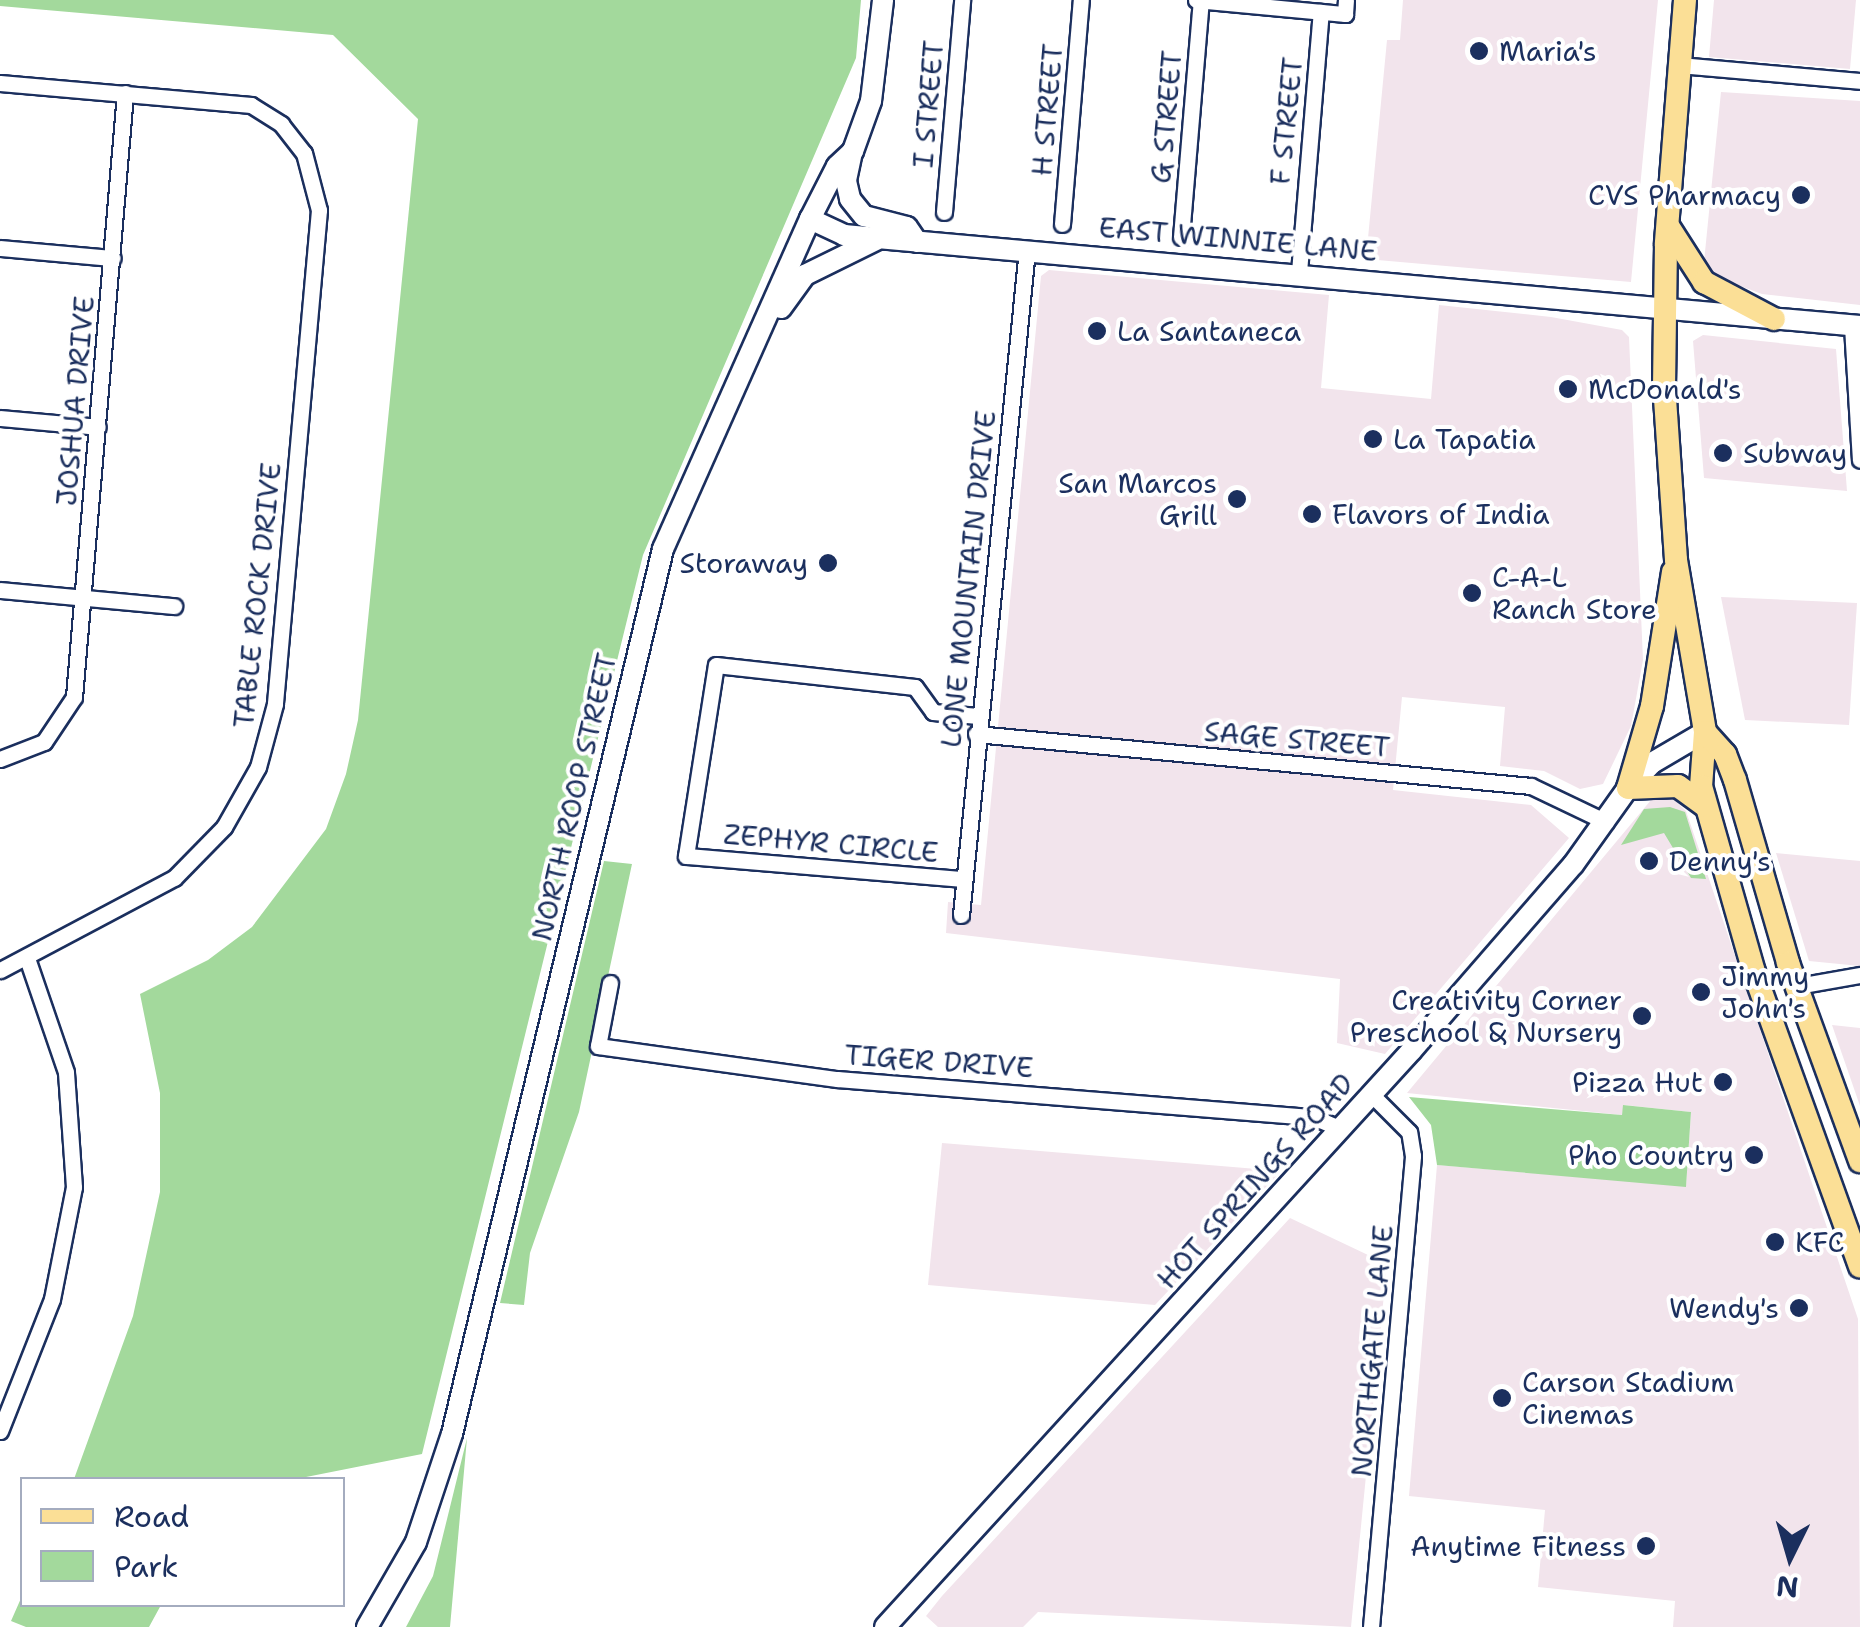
<!DOCTYPE html>
<html>
<head>
<meta charset="utf-8">
<style>
  body { margin:0 }
  #map { position:relative; width:1860px; height:1627px; overflow:hidden; background:#fff; font-family:"Shantell Sans",sans-serif }
  div>[style] { position:absolute }
  .built>* { inset:0; background:#f2e4ec }
  .green>* { inset:0; background:#a3d99c }
  .roads { filter:drop-shadow(2px 0 #1b2f5e) drop-shadow(-2px 0 #1b2f5e) drop-shadow(0 2px #1b2f5e) drop-shadow(0 -2px #1b2f5e) }
  .street>* { height:15px; margin:-7.5px; padding:0 7.5px; transform-origin:7.5px; border-radius:7.5px; background:#fff }
  .secondary>* { height:20px; margin:-10px; padding:0 10px; transform-origin:10px; border-radius:10px; background:#fff }
  .primary>* { height:22px; margin:-11px; padding:0 11px; transform-origin:11px; border-radius:11px; background:#fbdf96 }
  .dots>* { width:28px; height:28px; translate:-50% -50%; box-sizing:border-box; border:5px solid #fff; border-radius:50% }
  span { translate:-50% -50%; white-space:nowrap; text-align:center; line-height:1.15; -webkit-text-stroke:8px #fff; paint-order:stroke }
  .poi-label { font-size:28px; color:#1b2f5e }
  .left { translate:0 -50%; text-align:left }
  .right { translate:-100% -50%; text-align:right }
  .street-label { font-size:28px; color:#1b2f5e }
  .legend { position:absolute; left:20px; top:1477px; width:325px; height:130px; box-sizing:border-box; background:#fff; border:2px solid #a4acbf; margin:0; padding:12px 18px; list-style:none; font-size:30px; color:#1b2f5e }
  .legend li { display:flex; align-items:center; gap:20px; height:50px }
  .legend b { width:50px; border:2px solid #a4acbf }
  .north { position:absolute; left:1740px; top:1507px; width:100px; height:100px; -webkit-text-stroke:8px #fff; paint-order:stroke; rotate:185deg; font-size:28px; font-weight:700; line-height:40px; text-align:center; color:#1b2f5e }
  .north::after { content:''; display:block; margin:auto; width:35px; height:45px; background:#1b2f5e; clip-path:polygon(50% 0,100% 100%,50% 72%,0 100%) }
</style>
</head>
<body>
<div id="map">
  <div class="built">
    <div style="clip-path:polygon(1403px 0,1658px 0,1631px 282px,1366px 259px,1387px 40px,1400px 40px)"></div>
    <div style="clip-path:polygon(1714px 0,1856px 0,1850px 69px,1709px 57px)"></div>
    <div style="clip-path:polygon(1721px 92px,1860px 101px,1860px 305px,1762px 294px,1713px 276px,1704px 262px)"></div>
    <div style="clip-path:polygon(1049px 270px,1329px 295px,1321px 388px,1431px 399px,1439px 305px,1551px 317px,1622px 330px,1629px 337px,1643px 660px,1631px 726px,1603px 784px,1580px 789px,1544px 771px,1500px 766px,1505px 707px,1402px 697px,1393px 790px,1531px 805px,1569px 838px,1385px 1054px,1337px 1043px,1340px 979px,946px 933px,948px 902px,981px 905px,1041px 276px)"></div>
    <div style="clip-path:polygon(1703px 335px,1836px 349px,1847px 491px,1704px 478px,1693px 341px)"></div>
    <div style="clip-path:polygon(1721px 597px,1857px 603px,1849px 725px,1745px 720px)"></div>
    <div style="clip-path:polygon(1671px 797px,1686px 811px,1858px 1319px,1860px 1627px,1673px 1627px,1675px 1601px,1538px 1587px,1545px 1510px,1409px 1496px,1437px 1165px,1686px 1186px,1691px 1112px,1624px 1105px,1622px 1115px,1407px 1093px,1651px 800px)"></div>
    <div style="clip-path:polygon(1776px 853px,1860px 861px,1860px 966px,1809px 961px)"></div>
    <div style="clip-path:polygon(1832px 1025px,1860px 1028px,1860px 1106px)"></div>
    <div style="clip-path:polygon(942px 1143px,1281px 1171px,1155px 1305px,928px 1285px)"></div>
    <div style="clip-path:polygon(1290px 1218px,1387px 1264px,1351px 1627px,1038px 1612px,1023px 1627px,938px 1627px,926px 1616px,942px 1596px)"></div>
  </div>
  <div class="green">
    <div style="clip-path:polygon(0 0,861px 0,856px 58px,643px 555px,422px 1454px,296px 1479px,74px 1479px,133px 1316px,160px 1192px,160px 1093px,140px 994px,208px 960px,252px 927px,326px 829px,346px 774px,358px 720px,418px 119px,333px 35px,0 6px)"></div>
    <div style="clip-path:polygon(1670px 807px,1685px 812px,1706px 879px,1691px 878px,1664px 833px,1621px 845px,1644px 809px)"></div>
    <div style="clip-path:polygon(604px 861px,632px 864px,579px 1112px,530px 1253px,524px 1305px,500px 1303px)"></div>
    <div style="clip-path:polygon(1409px 1097px,1622px 1115px,1623px 1105px,1691px 1112px,1686px 1187px,1437px 1165px,1431px 1125px)"></div>
    <div style="clip-path:polygon(467px 1438px,450px 1627px,406px 1627px,433px 1576px)"></div>
    <div style="clip-path:polygon(22px 1596px,22px 1604px,161px 1605px,149px 1627px,26px 1627px,11px 1621px)"></div>
  </div>
  <div class="roads">
    <div class="street">
      <div style="left:1196px;top:0;width:150px;rotate:5.4deg"></div>
      <div style="left:1345px;top:14px;width:14px;rotate:-86deg"></div>
      <div style="left:1678px;top:65px;width:183px;rotate:5deg"></div>
      <div style="left:0;top:83px;width:252px;rotate:5deg"></div>
      <div style="left:251px;top:105px;width:36px;rotate:32deg"></div>
      <div style="left:281px;top:124px;width:37px;rotate:52deg"></div>
      <div style="left:304px;top:153px;width:59px;rotate:75.3deg"></div>
      <div style="left:319px;top:210px;width:496px;rotate:95.1deg"></div>
      <div style="left:275px;top:704px;width:65px;rotate:105.1deg"></div>
      <div style="left:258px;top:767px;width:69px;rotate:119.5deg"></div>
      <div style="left:224px;top:827px;width:71px;rotate:134.4deg"></div>
      <div style="left:174px;top:878px;width:197px;rotate:152.1deg"></div>
      <div style="left:944px;top:212px;width:213px;rotate:-85.1deg"></div>
      <div style="left:1062px;top:224px;width:225px;rotate:-85.2deg"></div>
      <div style="left:1181px;top:237px;width:237px;rotate:-85.2deg"></div>
      <div style="left:0;top:248px;width:113px;rotate:5.1deg"></div>
      <div style="left:1299px;top:272px;width:261px;rotate:-85.2deg"></div>
      <div style="left:1852px;top:326px;width:134px;rotate:86.6deg"></div>
      <div style="left:0;top:418px;width:98px;rotate:5.2deg"></div>
      <div style="left:0;top:590px;width:175px;rotate:5.3deg"></div>
      <div style="left:976px;top:734px;width:557px;rotate:5.35deg"></div>
      <div style="left:1531px;top:786px;width:83px;rotate:25.6deg"></div>
      <div style="left:0;top:759px;width:47px;rotate:-21.1deg"></div>
      <div style="left:44px;top:742px;width:54px;rotate:-56.3deg"></div>
      <div style="left:74px;top:697px;width:606px;rotate:-85.17deg"></div>
      <div style="left:962px;top:879px;width:277px;rotate:-175.2deg"></div>
      <div style="left:686px;top:856px;width:193px;rotate:-81.1deg"></div>
      <div style="left:716px;top:665px;width:200px;rotate:6.3deg"></div>
      <div style="left:915px;top:687px;width:31px;rotate:54deg"></div>
      <div style="left:933px;top:712px;width:45px;rotate:5.1deg"></div>
      <div style="left:961px;top:915px;width:669px;rotate:-84.34deg"></div>
      <div style="left:610px;top:983px;width:64px;rotate:100.8deg"></div>
      <div style="left:598px;top:1046px;width:241px;rotate:7.9deg"></div>
      <div style="left:837px;top:1079px;width:478px;rotate:4.6deg"></div>
      <div style="left:1313px;top:1117px;width:28px;rotate:23deg"></div>
      <div style="left:1797px;top:986px;width:64px;rotate:-9.9deg"></div>
      <div style="left:0;top:1431px;width:142px;rotate:-68.5deg"></div>
      <div style="left:52px;top:1299px;width:114px;rotate:-78.9deg"></div>
      <div style="left:74px;top:1187px;width:115px;rotate:-94deg"></div>
      <div style="left:66px;top:1072px;width:120px;rotate:-108.9deg"></div>
      <div style="left:1371px;top:1627px;width:473px;rotate:-84.9deg"></div>
      <div style="left:1413px;top:1156px;width:24px;rotate:-99deg"></div>
      <div style="left:1409px;top:1132px;width:54px;rotate:-135deg"></div>
    </div>
    <div class="secondary">
      <div style="left:852px;top:152px;width:30px;rotate:102deg"></div>
      <div style="left:846px;top:181px;width:18px;rotate:77deg"></div>
      <div style="left:850px;top:199px;width:22px;rotate:51deg"></div>
      <div style="left:864px;top:216px;width:44px;rotate:14.3deg"></div>
      <div style="left:907px;top:227px;width:18px;rotate:56deg"></div>
      <div style="left:810px;top:219px;width:38px;rotate:25deg"></div>
      <div style="left:844px;top:235px;width:1020px;rotate:5.12deg"></div>
      <div style="left:781px;top:308px;width:41px;rotate:-54deg"></div>
      <div style="left:805px;top:275px;width:79px;rotate:-26.2deg"></div>
      <div style="left:367px;top:1627px;width:98px;rotate:-60deg"></div>
      <div style="left:416px;top:1542px;width:114px;rotate:-71.6deg"></div>
      <div style="left:452px;top:1434px;width:910px;rotate:-76.59deg"></div>
      <div style="left:663px;top:549px;width:361px;rotate:-66deg"></div>
      <div style="left:810px;top:219px;width:59px;rotate:-63deg"></div>
      <div style="left:837px;top:166px;width:22px;rotate:-43deg"></div>
      <div style="left:853px;top:151px;width:53px;rotate:-70.2deg"></div>
      <div style="left:871px;top:101px;width:102px;rotate:-83.2deg"></div>
      <div style="left:885px;top:1627px;width:781px;rotate:-47.59deg"></div>
      <div style="left:1412px;top:1050px;width:245px;rotate:-49deg"></div>
      <div style="left:1573px;top:865px;width:95px;rotate:-54.5deg"></div>
      <div style="left:1628px;top:788px;width:35px;rotate:-46deg"></div>
      <div style="left:1652px;top:763px;width:61px;rotate:-30.3deg"></div>
    </div>
    <div class="primary">
      <div style="left:1685px;top:0;width:245px;rotate:94.5deg"></div>
      <div style="left:1666px;top:244px;width:140px;rotate:90.8deg"></div>
      <div style="left:1664px;top:384px;width:176px;rotate:86.1deg"></div>
      <div style="left:1676px;top:560px;width:174px;rotate:80.4deg"></div>
      <div style="left:1705px;top:732px;width:54px;rotate:94.2deg"></div>
      <div style="left:1701px;top:786px;width:193px;rotate:74.1deg"></div>
      <div style="left:1754px;top:972px;width:313px;rotate:70.2deg"></div>
      <div style="left:1668px;top:226px;width:67px;rotate:57.3deg"></div>
      <div style="left:1704px;top:282px;width:79px;rotate:27.9deg"></div>
      <div style="left:1673px;top:572px;width:136px;rotate:98.9deg"></div>
      <div style="left:1652px;top:706px;width:85px;rotate:106.3deg"></div>
      <div style="left:1628px;top:788px;width:50px;rotate:-2.3deg"></div>
      <div style="left:1678px;top:786px;width:34px;rotate:36deg"></div>
      <div style="left:1705px;top:732px;width:30px;rotate:48deg"></div>
      <div style="left:1725px;top:754px;width:28px;rotate:69deg"></div>
      <div style="left:1735px;top:780px;width:191px;rotate:73.8deg"></div>
      <div style="left:1788px;top:963px;width:211px;rotate:70deg"></div>
    </div>
  </div>
  <div class="dots">
    <div style="left:1479px;top:51px;background:#1b2f5e"></div>
    <div style="left:1801px;top:195px;background:#1b2f5e"></div>
    <div style="left:1097px;top:331px;background:#1b2f5e"></div>
    <div style="left:1568px;top:389px;background:#1b2f5e"></div>
    <div style="left:1373px;top:439px;background:#1b2f5e"></div>
    <div style="left:1723px;top:453px;background:#1b2f5e"></div>
    <div style="left:1237px;top:499px;background:#1b2f5e"></div>
    <div style="left:1312px;top:514px;background:#1b2f5e"></div>
    <div style="left:828px;top:563px;background:#1b2f5e"></div>
    <div style="left:1472px;top:593px;background:#1b2f5e"></div>
    <div style="left:1649px;top:861px;background:#1b2f5e"></div>
    <div style="left:1701px;top:992px;background:#1b2f5e"></div>
    <div style="left:1642px;top:1016px;background:#1b2f5e"></div>
    <div style="left:1723px;top:1082px;background:#1b2f5e"></div>
    <div style="left:1754px;top:1155px;background:#1b2f5e"></div>
    <div style="left:1775px;top:1242px;background:#1b2f5e"></div>
    <div style="left:1799px;top:1308px;background:#1b2f5e"></div>
    <div style="left:1502px;top:1398px;background:#1b2f5e"></div>
    <div style="left:1646px;top:1546px;background:#1b2f5e"></div>
  </div>
  <div class="poi-label">
    <span class="left" style="left:1499px;top:51px">Maria's</span>
    <span class="right" style="left:1781px;top:195px">CVS Pharmacy</span>
    <span class="left" style="left:1117px;top:331px">La Santaneca</span>
    <span class="left" style="left:1588px;top:389px">McDonald's</span>
    <span class="left" style="left:1393px;top:439px">La Tapatia</span>
    <span class="left" style="left:1743px;top:453px">Subway</span>
    <span class="right" style="left:1217px;top:499px">San Marcos<br>Grill</span>
    <span class="left" style="left:1332px;top:514px">Flavors of India</span>
    <span class="right" style="left:808px;top:563px">Storaway</span>
    <span class="left" style="left:1492px;top:593px">C-A-L<br>Ranch Store</span>
    <span class="left" style="left:1669px;top:861px">Denny's</span>
    <span class="left" style="left:1721px;top:992px">Jimmy<br>John's</span>
    <span class="right" style="left:1622px;top:1016px">Creativity Corner<br>Preschool &amp; Nursery</span>
    <span class="right" style="left:1703px;top:1082px">Pizza Hut</span>
    <span class="right" style="left:1734px;top:1155px">Pho Country</span>
    <span class="left" style="left:1795px;top:1242px">KFC</span>
    <span class="right" style="left:1779px;top:1308px">Wendy's</span>
    <span class="left" style="left:1522px;top:1398px">Carson Stadium<br>Cinemas</span>
    <span class="right" style="left:1626px;top:1546px">Anytime Fitness</span>
  </div>
  <div class="street-label">
    <span style="left:928px;top:104px;rotate:-85deg">I STREET</span>
    <span style="left:1047px;top:110px;rotate:-85deg">H STREET</span>
    <span style="left:1166px;top:117px;rotate:-85deg">G STREET</span>
    <span style="left:1286px;top:121px;rotate:-84deg">F STREET</span>
    <span style="left:1238px;top:239px;rotate:5deg">EAST WINNIE LANE</span>
    <span style="left:75px;top:401px;rotate:-85deg">JOSHUA DRIVE</span>
    <span style="left:968px;top:579px;rotate:-84deg">LONE MOUNTAIN DRIVE</span>
    <span style="left:257px;top:595px;rotate:-84deg">TABLE ROCK DRIVE</span>
    <span style="left:1297px;top:739px;rotate:5deg">SAGE STREET</span>
    <span style="left:574px;top:797px;rotate:-77deg">NORTH ROOP STREET</span>
    <span style="left:831px;top:843px;rotate:5deg">ZEPHYR CIRCLE</span>
    <span style="left:939px;top:1061px;rotate:4deg">TIGER DRIVE</span>
    <span style="left:1255px;top:1181px;rotate:-48deg">HOT SPRINGS ROAD</span>
    <span style="left:1372px;top:1351px;rotate:-85deg">NORTHGATE LANE</span>
  </div>
  <ul class="legend">
  <li><b style="height:12px;background:#fbdf96"></b>Road</li>
  <li><b style="height:28px;background:#a3d99c"></b>Park</li>
  </ul>
  <div class="north">N</div>
</div>
</body>
</html>
